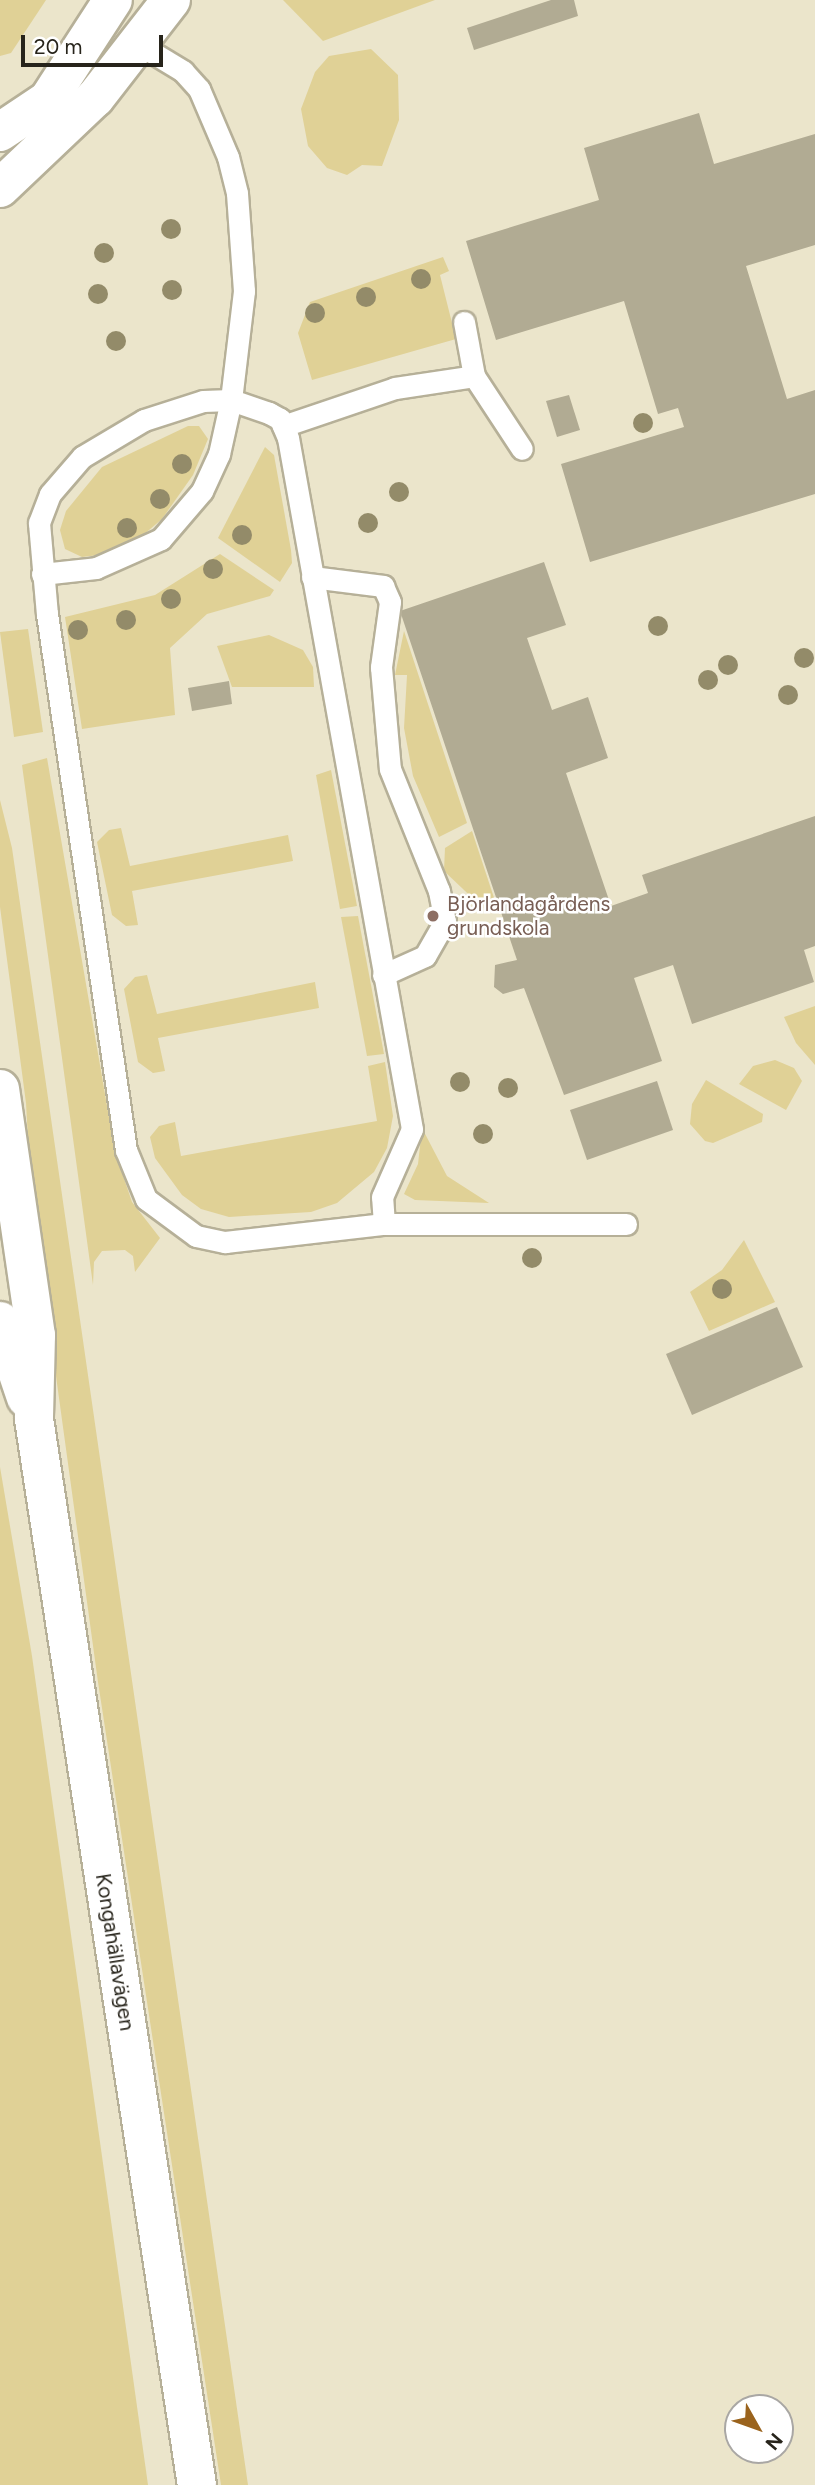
<!DOCTYPE html>
<html>
<head>
<meta charset="utf-8">
<style>
  body { margin:0 }
  #map { position:relative; width:815px; height:2485px; overflow:hidden; background:#ebe5cb; font-family:Figtree,sans-serif }
  div>[style] { position:absolute }
  .green>* { inset:0; background:#e0d196 }
  .building>* { inset:0; background:#b1ab93 }
  .roads { filter:drop-shadow(2px 0 #b6b098) drop-shadow(-2px 0 #b6b098) drop-shadow(0 2px #b6b098) drop-shadow(0 -2px #b6b098) }
  .service>* { height:21px; margin:-10.5px; padding:0 10.5px; transform-origin:10.5px; border-radius:10.5px; background:#fff }
  .tertiary>* { height:38px; margin:-19px; padding:0 19px; transform-origin:19px; border-radius:19px; background:#fff }
  .trees>* { width:20px; height:20px; margin:-10px; border-radius:50%; background:#938b69 }
  .dots>* { width:19px; height:19px; translate:-50% -50%; box-sizing:border-box; border:4px solid #fff; border-radius:50% }
  span { translate:-50% -50%; white-space:nowrap; text-align:center; line-height:1.15; -webkit-text-stroke:5px #fff; paint-order:stroke }
  .education-label { font-size:21px; color:#785e54 }
  .left { translate:0 -50%; text-align:left }
  .street-label { font-size:21px; color:#27241b }
  .north { position:absolute; left:724px; top:2394px; width:70px; height:70px; box-sizing:border-box; background:#fff; border:2px solid #a9a7a4; border-radius:50%; rotate:130deg; font-size:19px; font-weight:700; line-height:28px; text-align:center; color:#27241b }
  .north::after { content:''; display:block; margin:auto; width:24px; height:32px; background:#9a631d; clip-path:polygon(50% 0,100% 100%,50% 72%,0 100%) }
  .scale { position:absolute; left:21px; top:35px; width:142px; height:32px; box-sizing:border-box; border:4px solid #27241b; border-top:0; padding-left:9px; font-size:21px; line-height:24px; white-space:nowrap; color:#27241b; -webkit-text-stroke:5px #fff; paint-order:stroke }
</style>
</head>
<body>
<div id="map">
  <div class="green">
    <div style="clip-path:polygon(0 0,46px 0,11px 53px,0 56px)"></div>
    <div style="clip-path:polygon(283px 0,435px 0,323px 41px)"></div>
    <div style="clip-path:polygon(371px 49px,398px 75px,399px 120px,382px 166px,362px 165px,347px 175px,327px 168px,308px 146px,301px 109px,315px 72px,329px 56px)"></div>
    <div style="clip-path:polygon(443px 257px,449px 271px,440px 275px,456px 339px,312px 380px,298px 333px,310px 302px)"></div>
    <div style="clip-path:polygon(188px 426px,199px 426px,208px 439px,193px 475px,162px 519px,142px 536px,99px 555px,82px 557px,65px 549px,60px 530px,66px 511px,102px 467px)"></div>
    <div style="clip-path:polygon(265px 447px,274px 455px,291px 550px,292px 563px,280px 582px,218px 538px)"></div>
    <div style="clip-path:polygon(220px 554px,274px 590px,270px 596px,207px 614px,170px 648px,175px 715px,82px 729px,65px 617px,155px 595px)"></div>
    <div style="clip-path:polygon(28px 629px,43px 732px,14px 737px,0 632px)"></div>
    <div style="clip-path:polygon(404px 631px,467px 823px,439px 837px,413px 776px,404px 728px,407px 675px,395px 675px)"></div>
    <div style="clip-path:polygon(269px 635px,303px 650px,313px 667px,314px 687px,232px 687px,217px 646px)"></div>
    <div style="clip-path:polygon(47px 758px,115px 1152px,132px 1202px,160px 1238px,135px 1272px,133px 1256px,125px 1250px,102px 1251px,94px 1262px,93px 1285px,22px 765px)"></div>
    <div style="clip-path:polygon(331px 770px,357px 906px,340px 909px,316px 775px)"></div>
    <div style="clip-path:polygon(0 800px,12px 848px,248px 2485px,221px 2485px,98px 1682px,31px 1194px,26px 1103px,0 907px)"></div>
    <div style="clip-path:polygon(121px 828px,130px 866px,288px 835px,293px 861px,132px 891px,138px 925px,126px 926px,112px 915px,97px 842px,109px 830px)"></div>
    <div style="clip-path:polygon(472px 831px,499px 913px,483px 908px,444px 871px,445px 848px)"></div>
    <div style="clip-path:polygon(358px 916px,384px 1054px,367px 1056px,341px 917px)"></div>
    <div style="clip-path:polygon(147px 975px,157px 1014px,315px 982px,319px 1008px,158px 1038px,165px 1071px,153px 1073px,138px 1062px,124px 989px,135px 977px)"></div>
    <div style="clip-path:polygon(815px 1006px,815px 1065px,796px 1043px,784px 1017px)"></div>
    <div style="clip-path:polygon(775px 1060px,794px 1068px,802px 1081px,786px 1110px,739px 1084px,753px 1066px)"></div>
    <div style="clip-path:polygon(385px 1062px,393px 1116px,387px 1148px,374px 1172px,337px 1203px,311px 1212px,229px 1217px,201px 1209px,182px 1195px,155px 1158px,150px 1137px,159px 1126px,175px 1122px,181px 1156px,377px 1121px,368px 1066px)"></div>
    <div style="clip-path:polygon(706px 1080px,763px 1114px,762px 1122px,713px 1143px,705px 1141px,690px 1124px,692px 1104px)"></div>
    <div style="clip-path:polygon(422px 1128px,447px 1176px,489px 1203px,415px 1200px,404px 1194px,418px 1164px)"></div>
    <div style="clip-path:polygon(744px 1240px,775px 1302px,709px 1331px,690px 1292px,722px 1270px)"></div>
    <div style="clip-path:polygon(0 1467px,32px 1656px,148px 2485px,0 2485px)"></div>
  </div>
  <div class="building">
    <div style="clip-path:polygon(551px 0,574px 0,578px 16px,474px 50px,467px 28px)"></div>
    <div style="clip-path:polygon(699px 113px,714px 164px,815px 134px,815px 245px,746px 266px,787px 399px,815px 390px,815px 494px,590px 562px,561px 464px,684px 427px,678px 408px,658px 414px,624px 301px,496px 340px,466px 241px,599px 200px,584px 148px)"></div>
    <div style="clip-path:polygon(569px 395px,580px 430px,557px 437px,546px 401px)"></div>
    <div style="clip-path:polygon(544px 562px,566px 625px,527px 638px,552px 710px,588px 697px,608px 758px,566px 773px,611px 906px,648px 893px,642px 875px,815px 816px,815px 946px,804px 950px,814px 982px,692px 1024px,673px 965px,634px 978px,662px 1061px,564px 1095px,524px 988px,503px 994px,494px 987px,495px 965px,517px 960px,400px 611px)"></div>
    <div style="clip-path:polygon(229px 681px,232px 704px,192px 711px,188px 688px)"></div>
    <div style="clip-path:polygon(657px 1081px,673px 1130px,587px 1160px,570px 1110px)"></div>
    <div style="clip-path:polygon(777px 1307px,803px 1367px,692px 1415px,666px 1354px)"></div>
  </div>
  <div class="roads">
    <div class="service">
      <div style="left:464px;top:322px;width:55px;rotate:79.5deg"></div>
      <div style="left:283px;top:426px;width:118px;rotate:-18.7deg"></div>
      <div style="left:395px;top:388px;width:80px;rotate:-8.6deg"></div>
      <div style="left:474px;top:376px;width:87px;rotate:56.7deg"></div>
      <div style="left:42px;top:574px;width:54px;rotate:-6.3deg"></div>
      <div style="left:96px;top:568px;width:71px;rotate:-24deg"></div>
      <div style="left:161px;top:539px;width:63px;rotate:-49.5deg"></div>
      <div style="left:202px;top:491px;width:41px;rotate:-65.3deg"></div>
      <div style="left:219px;top:454px;width:55px;rotate:-77.5deg"></div>
      <div style="left:231px;top:400px;width:110px;rotate:-83.2deg"></div>
      <div style="left:244px;top:291px;width:98px;rotate:-94.1deg"></div>
      <div style="left:237px;top:193px;width:37px;rotate:-104deg"></div>
      <div style="left:228px;top:157px;width:74px;rotate:-113.1deg"></div>
      <div style="left:199px;top:89px;width:24px;rotate:-132deg"></div>
      <div style="left:183px;top:71px;width:50px;rotate:-148.8deg"></div>
      <div style="left:312px;top:577px;width:72px;rotate:7.2deg"></div>
      <div style="left:383px;top:586px;width:17px;rotate:66deg"></div>
      <div style="left:390px;top:602px;width:66px;rotate:97.9deg"></div>
      <div style="left:381px;top:667px;width:102px;rotate:85deg"></div>
      <div style="left:390px;top:769px;width:131px;rotate:68.1deg"></div>
      <div style="left:439px;top:891px;width:31px;rotate:79deg"></div>
      <div style="left:445px;top:921px;width:40px;rotate:119.7deg"></div>
      <div style="left:425px;top:956px;width:46px;rotate:155.7deg"></div>
      <div style="left:384px;top:1224px;width:27px;rotate:-94deg"></div>
      <div style="left:382px;top:1197px;width:74px;rotate:-66.2deg"></div>
      <div style="left:412px;top:1129px;width:702px;rotate:-100.17deg"></div>
      <div style="left:288px;top:438px;width:21px;rotate:-113deg"></div>
      <div style="left:280px;top:419px;width:13px;rotate:-151deg"></div>
      <div style="left:269px;top:413px;width:40px;rotate:-161.1deg"></div>
      <div style="left:231px;top:400px;width:28px;rotate:178deg"></div>
      <div style="left:203px;top:401px;width:62px;rotate:162.1deg"></div>
      <div style="left:144px;top:420px;width:72px;rotate:149.2deg"></div>
      <div style="left:82px;top:457px;width:49px;rotate:130.9deg"></div>
      <div style="left:50px;top:494px;width:31px;rotate:111deg"></div>
      <div style="left:39px;top:523px;width:91px;rotate:85deg"></div>
      <div style="left:47px;top:614px;width:542px;rotate:81.62deg"></div>
      <div style="left:126px;top:1150px;width:53px;rotate:67.8deg"></div>
      <div style="left:146px;top:1199px;width:62px;rotate:36.5deg"></div>
      <div style="left:196px;top:1236px;width:30px;rotate:12deg"></div>
      <div style="left:225px;top:1242px;width:160px;rotate:-6.5deg"></div>
      <div style="left:384px;top:1224px;width:242px"></div>
    </div>
    <div class="tertiary">
      <div style="left:0;top:132px;width:58px;rotate:-33.7deg"></div>
      <div style="left:48px;top:100px;width:119px;rotate:-57deg"></div>
      <div style="left:0;top:188px;width:131px;rotate:-43.5deg"></div>
      <div style="left:95px;top:98px;width:124px;rotate:-52.2deg"></div>
      <div style="left:0;top:1089px;width:249px;rotate:81.7deg"></div>
      <div style="left:36px;top:1335px;width:84px;rotate:91.4deg"></div>
      <div style="left:34px;top:1419px;width:1078px;rotate:81.31deg"></div>
      <div style="left:0;top:1321px;width:81px;rotate:71.3deg"></div>
    </div>
  </div>
  <div class="trees">
    <div style="left:171px;top:229px"></div>
    <div style="left:104px;top:253px"></div>
    <div style="left:421px;top:279px"></div>
    <div style="left:172px;top:290px"></div>
    <div style="left:98px;top:294px"></div>
    <div style="left:366px;top:297px"></div>
    <div style="left:315px;top:313px"></div>
    <div style="left:116px;top:341px"></div>
    <div style="left:643px;top:423px"></div>
    <div style="left:182px;top:464px"></div>
    <div style="left:399px;top:492px"></div>
    <div style="left:160px;top:499px"></div>
    <div style="left:368px;top:523px"></div>
    <div style="left:127px;top:528px"></div>
    <div style="left:242px;top:535px"></div>
    <div style="left:213px;top:569px"></div>
    <div style="left:171px;top:599px"></div>
    <div style="left:126px;top:620px"></div>
    <div style="left:658px;top:626px"></div>
    <div style="left:78px;top:630px"></div>
    <div style="left:804px;top:658px"></div>
    <div style="left:728px;top:665px"></div>
    <div style="left:708px;top:680px"></div>
    <div style="left:788px;top:695px"></div>
    <div style="left:460px;top:1082px"></div>
    <div style="left:508px;top:1088px"></div>
    <div style="left:483px;top:1134px"></div>
    <div style="left:532px;top:1258px"></div>
    <div style="left:722px;top:1289px"></div>
  </div>
  <div class="dots">
    <div style="left:433px;top:916px;background:#8d6e63"></div>
  </div>
  <div class="education-label">
    <span class="left" style="left:447px;top:916px">Björlandagårdens<br>grundskola</span>
  </div>
  <div class="street-label">
    <span style="left:115px;top:1952px;rotate:81deg">Kongahällavägen</span>
  </div>
  <div class="north">N</div>
  <div class="scale">20 m</div>
</div>
</body>
</html>
